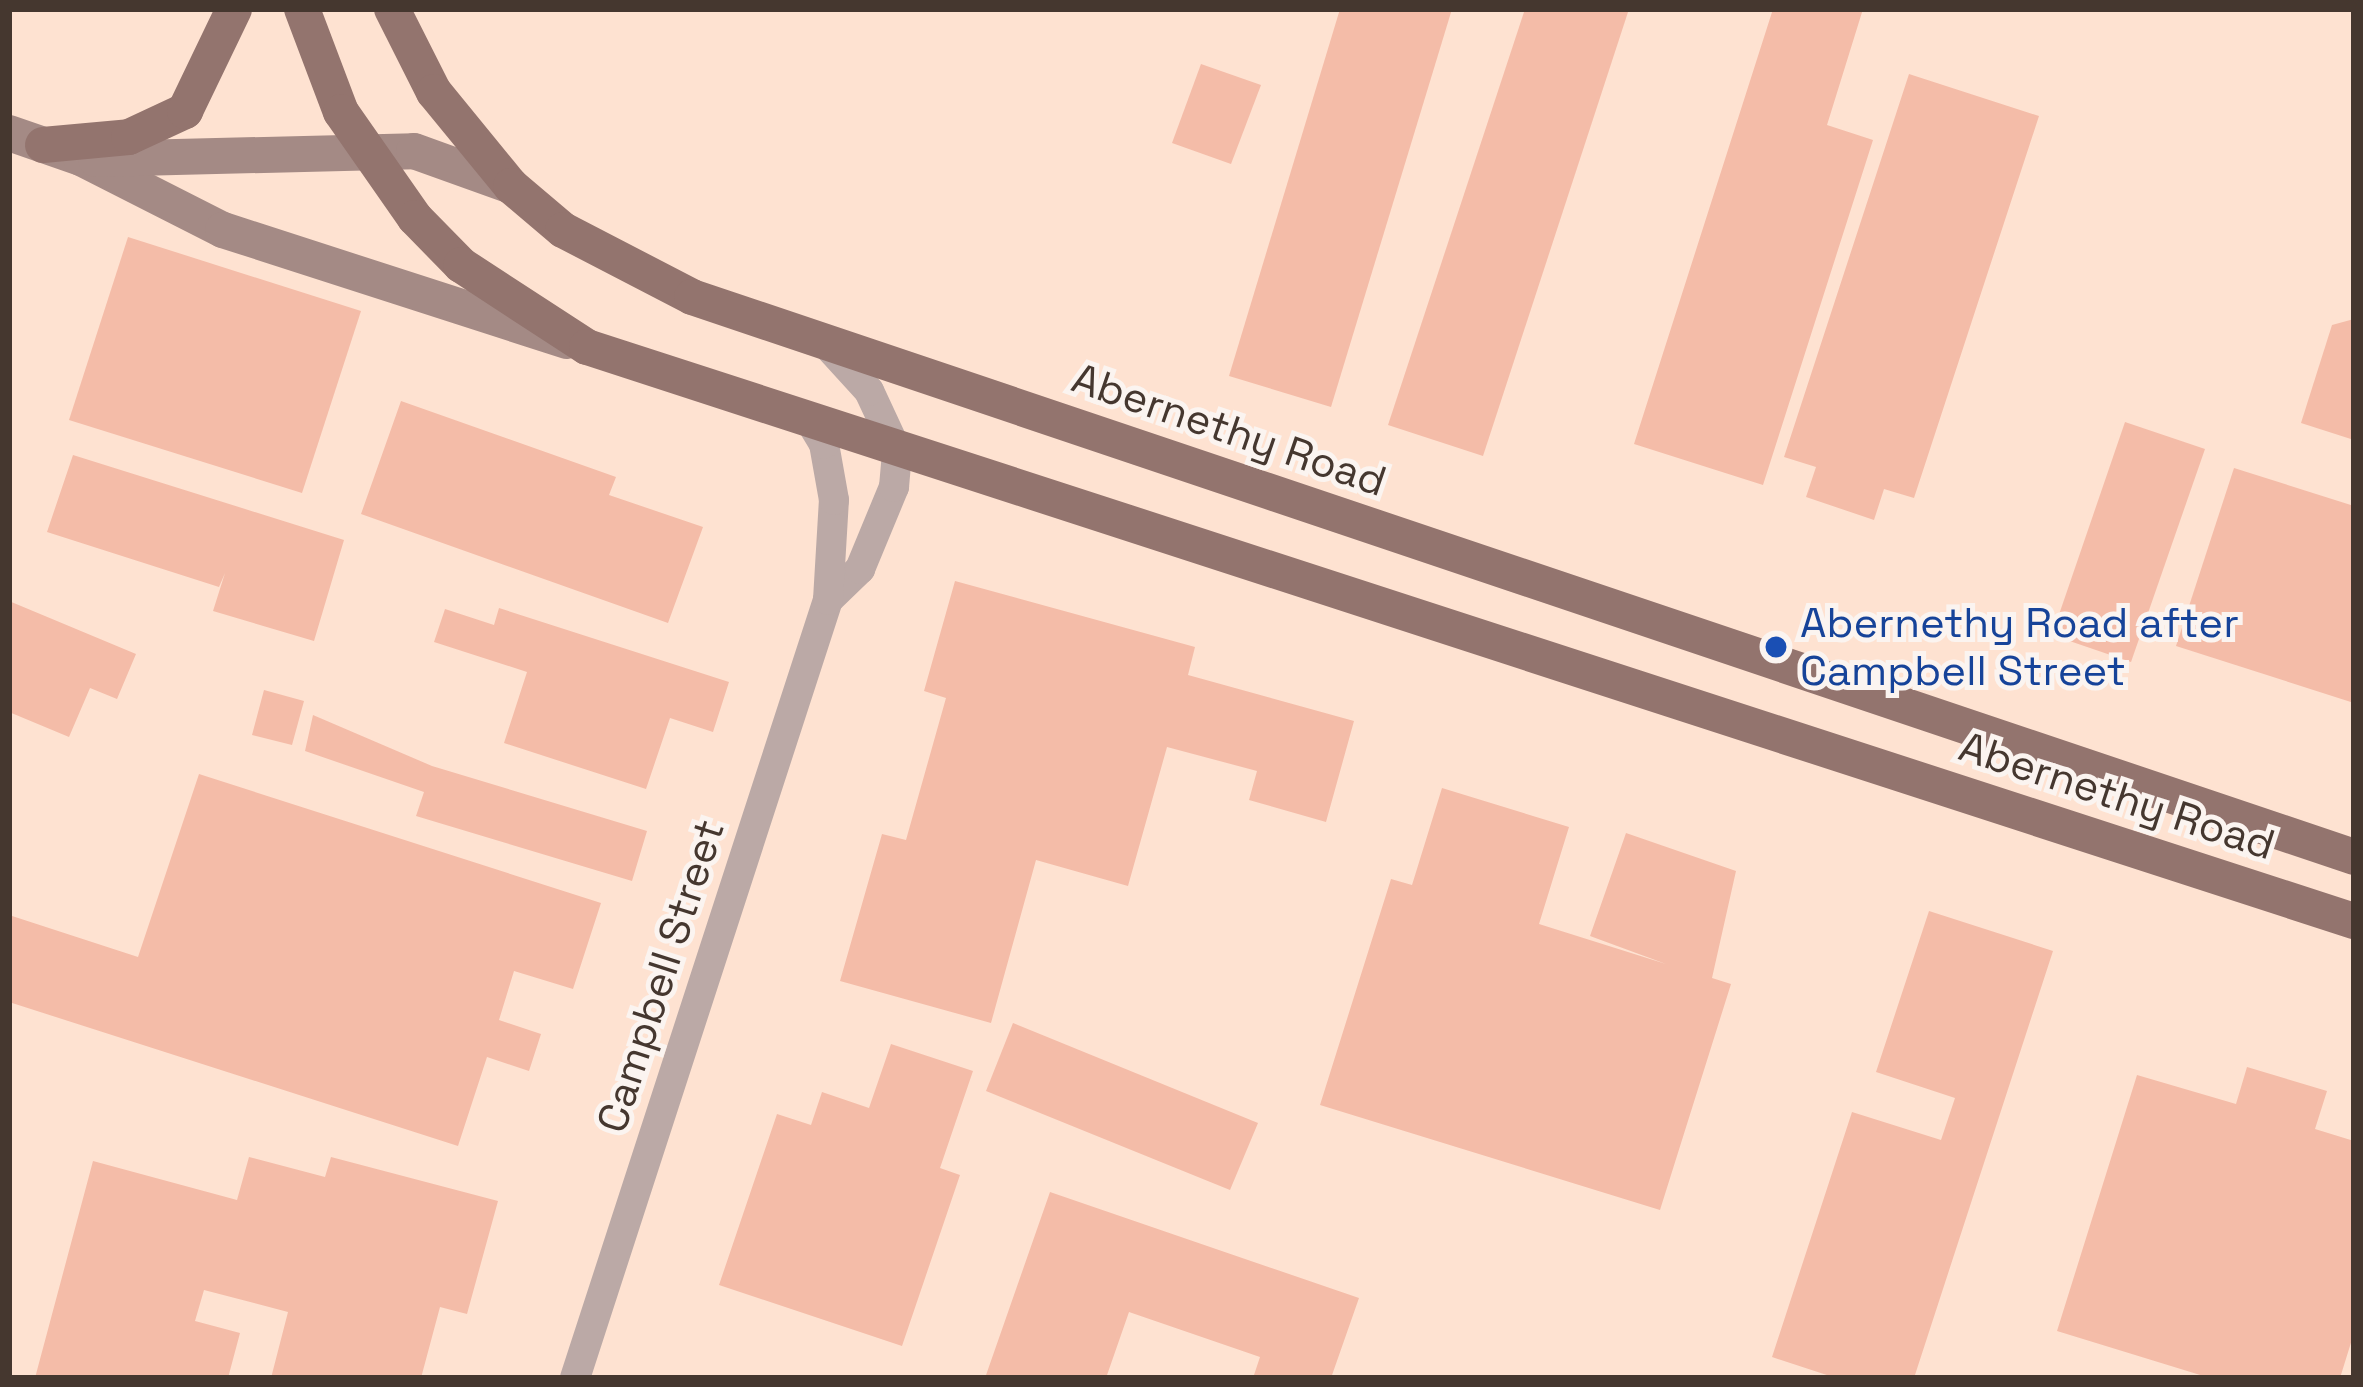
<!DOCTYPE html>
<html>
<head>
<meta charset="utf-8">
<style>
  body { margin:0 }
  #map { position:relative; width:2363px; height:1387px; overflow:hidden; background:#fee2d1; font-family:"Space Grotesk",sans-serif }
  div>[style] { position:absolute }
  .building>* { inset:0; background:#f4bca8 }
  .street>* { height:30px; margin:-15px; padding:0 15px; transform-origin:15px; border-radius:15px; background:#bba9a6 }
  .secondary>* { height:36px; margin:-18px; padding:0 18px; transform-origin:18px; border-radius:18px; background:#a48a85 }
  .primary>* { height:36px; margin:-18px; padding:0 18px; transform-origin:18px; border-radius:18px; background:#93746e }
  .dots>* { width:33px; height:33px; translate:-50% -50%; box-sizing:border-box; border:6px solid #fbf4f0; border-radius:50% }
  span { translate:-50% -50%; white-space:nowrap; text-align:center; line-height:1.15; -webkit-text-stroke:10px #fbf4f0; paint-order:stroke }
  .street-label { font-size:42px; color:#45372f }
  .transit-label { font-size:42px; color:#164399 }
  .left { translate:0 -50%; text-align:left }
  .frame { position:absolute; inset:0; border:12px solid #45372f; pointer-events:none }
</style>
</head>
<body>
<div id="map">
  <div class="building">
    <div style="clip-path:polygon(1340px 9px,1452px 9px,1331px 407px,1229px 376px)"></div>
    <div style="clip-path:polygon(1525px 9px,1629px 9px,1483px 456px,1388px 425px)"></div>
    <div style="clip-path:polygon(1773px 9px,1863px 9px,1827px 125px,1873px 140px,1763px 485px,1634px 444px)"></div>
    <div style="clip-path:polygon(1201px 64px,1261px 85px,1231px 164px,1172px 143px)"></div>
    <div style="clip-path:polygon(1909px 74px,2039px 116px,1914px 498px,1884px 489px,1874px 520px,1806px 497px,1816px 467px,1784px 457px)"></div>
    <div style="clip-path:polygon(128px 237px,361px 311px,302px 493px,69px 420px)"></div>
    <div style="clip-path:polygon(2354px 319px,2354px 440px,2301px 423px,2332px 325px)"></div>
    <div style="clip-path:polygon(401px 401px,616px 477px,609px 495px,703px 527px,668px 623px,361px 514px)"></div>
    <div style="clip-path:polygon(2125px 422px,2205px 449px,2131px 662px,2052px 635px)"></div>
    <div style="clip-path:polygon(73px 455px,344px 540px,314px 641px,213px 611px,225px 573px,219px 587px,47px 532px)"></div>
    <div style="clip-path:polygon(2234px 468px,2354px 506px,2354px 703px,2176px 646px)"></div>
    <div style="clip-path:polygon(955px 581px,1195px 647px,1188px 675px,1354px 721px,1326px 822px,1249px 800px,1257px 771px,1167px 747px,1128px 886px,1036px 860px,991px 1023px,840px 981px,882px 834px,906px 840px,946px 698px,924px 691px)"></div>
    <div style="clip-path:polygon(9px 601px,136px 654px,117px 699px,90px 688px,69px 737px,9px 712px)"></div>
    <div style="clip-path:polygon(499px 608px,729px 682px,713px 732px,670px 718px,646px 789px,504px 743px,527px 672px,434px 642px,445px 609px,494px 625px)"></div>
    <div style="clip-path:polygon(264px 690px,304px 701px,292px 745px,252px 735px)"></div>
    <div style="clip-path:polygon(313px 715px,432px 766px,647px 831px,632px 881px,416px 816px,424px 792px,305px 751px)"></div>
    <div style="clip-path:polygon(199px 774px,601px 903px,573px 989px,514px 971px,499px 1020px,541px 1034px,529px 1071px,487px 1057px,458px 1146px,9px 1002px,9px 915px,138px 957px)"></div>
    <div style="clip-path:polygon(1442px 788px,1569px 827px,1539px 924px,1666px 964px,1590px 936px,1626px 833px,1736px 871px,1712px 978px,1731px 984px,1660px 1210px,1320px 1105px,1391px 879px,1412px 885px)"></div>
    <div style="clip-path:polygon(1929px 911px,2053px 951px,1914px 1378px,1836px 1378px,1772px 1357px,1852px 1112px,1941px 1140px,1955px 1098px,1876px 1072px)"></div>
    <div style="clip-path:polygon(1013px 1023px,1258px 1123px,1230px 1190px,986px 1091px)"></div>
    <div style="clip-path:polygon(891px 1044px,973px 1071px,940px 1168px,960px 1175px,902px 1346px,719px 1285px,777px 1114px,811px 1125px,822px 1092px,869px 1108px)"></div>
    <div style="clip-path:polygon(2247px 1067px,2327px 1091px,2315px 1129px,2354px 1141px,2354px 1333px,2340px 1378px,2210px 1378px,2057px 1331px,2137px 1075px,2236px 1104px)"></div>
    <div style="clip-path:polygon(249px 1157px,325px 1177px,331px 1157px,498px 1201px,467px 1314px,440px 1307px,421px 1378px,271px 1378px,288px 1312px,204px 1290px,195px 1321px,240px 1333px,228px 1378px,35px 1378px,93px 1161px,237px 1200px)"></div>
    <div style="clip-path:polygon(1050px 1192px,1359px 1298px,1331px 1378px,1253px 1378px,1260px 1357px,1129px 1312px,1106px 1378px,985px 1378px)"></div>
  </div>
  <div class="street">
    <div style="left:828px;top:600px;width:45px;rotate:-44.1deg"></div>
    <div style="left:860px;top:569px;width:89px;rotate:-67.5deg"></div>
    <div style="left:894px;top:487px;width:36px;rotate:-85deg"></div>
    <div style="left:897px;top:451px;width:66px;rotate:-115deg"></div>
    <div style="left:869px;top:391px;width:59px;rotate:-132.3deg"></div>
    <div style="left:575px;top:1378px;width:818px;rotate:-71.99deg"></div>
    <div style="left:828px;top:600px;width:100px;rotate:-86.6deg"></div>
    <div style="left:834px;top:500px;width:57px;rotate:-100.1deg"></div>
    <div style="left:824px;top:444px;width:26px;rotate:-121deg"></div>
  </div>
  <div class="secondary">
    <div style="left:9px;top:133px;width:76px;rotate:19.1deg"></div>
    <div style="left:81px;top:158px;width:159px;rotate:26.9deg"></div>
    <div style="left:223px;top:230px;width:361px;rotate:17.9deg"></div>
    <div style="left:96px;top:159px;width:318px;rotate:-1.4deg"></div>
    <div style="left:414px;top:151px;width:103px;rotate:19.8deg"></div>
  </div>
  <div class="primary">
    <div style="left:302px;top:9px;width:110px;rotate:69.3deg"></div>
    <div style="left:341px;top:112px;width:129px;rotate:55.1deg"></div>
    <div style="left:415px;top:218px;width:66px;rotate:45.6deg"></div>
    <div style="left:461px;top:265px;width:150px;rotate:33.1deg"></div>
    <div style="left:587px;top:347px;width:1858px;rotate:18deg"></div>
    <div style="left:392px;top:9px;width:93px;rotate:63.2deg"></div>
    <div style="left:434px;top:92px;width:122px;rotate:50.7deg"></div>
    <div style="left:511px;top:186px;width:68px;rotate:40.2deg"></div>
    <div style="left:563px;top:230px;width:145px;rotate:27.4deg"></div>
    <div style="left:692px;top:297px;width:1754px;rotate:18.62deg"></div>
    <div style="left:43px;top:145px;width:86px;rotate:-5.3deg"></div>
    <div style="left:129px;top:137px;width:62px;rotate:-24.9deg"></div>
    <div style="left:185px;top:111px;width:113px;rotate:-64.3deg"></div>
  </div>
  <div class="dots">
    <div style="left:1776px;top:647px;background:#1a4fb4"></div>
  </div>
  <div class="street-label">
    <span style="left:1229px;top:430px;rotate:19deg">Abernethy Road</span>
    <span style="left:2117px;top:796px;rotate:18deg">Abernethy Road</span>
    <span style="left:661px;top:976px;rotate:-72deg">Campbell Street</span>
  </div>
  <div class="transit-label">
    <span class="left" style="left:1800px;top:647px">Abernethy Road after<br>Campbell Street</span>
  </div>
  <div class="frame"></div>
</div>
</body>
</html>
